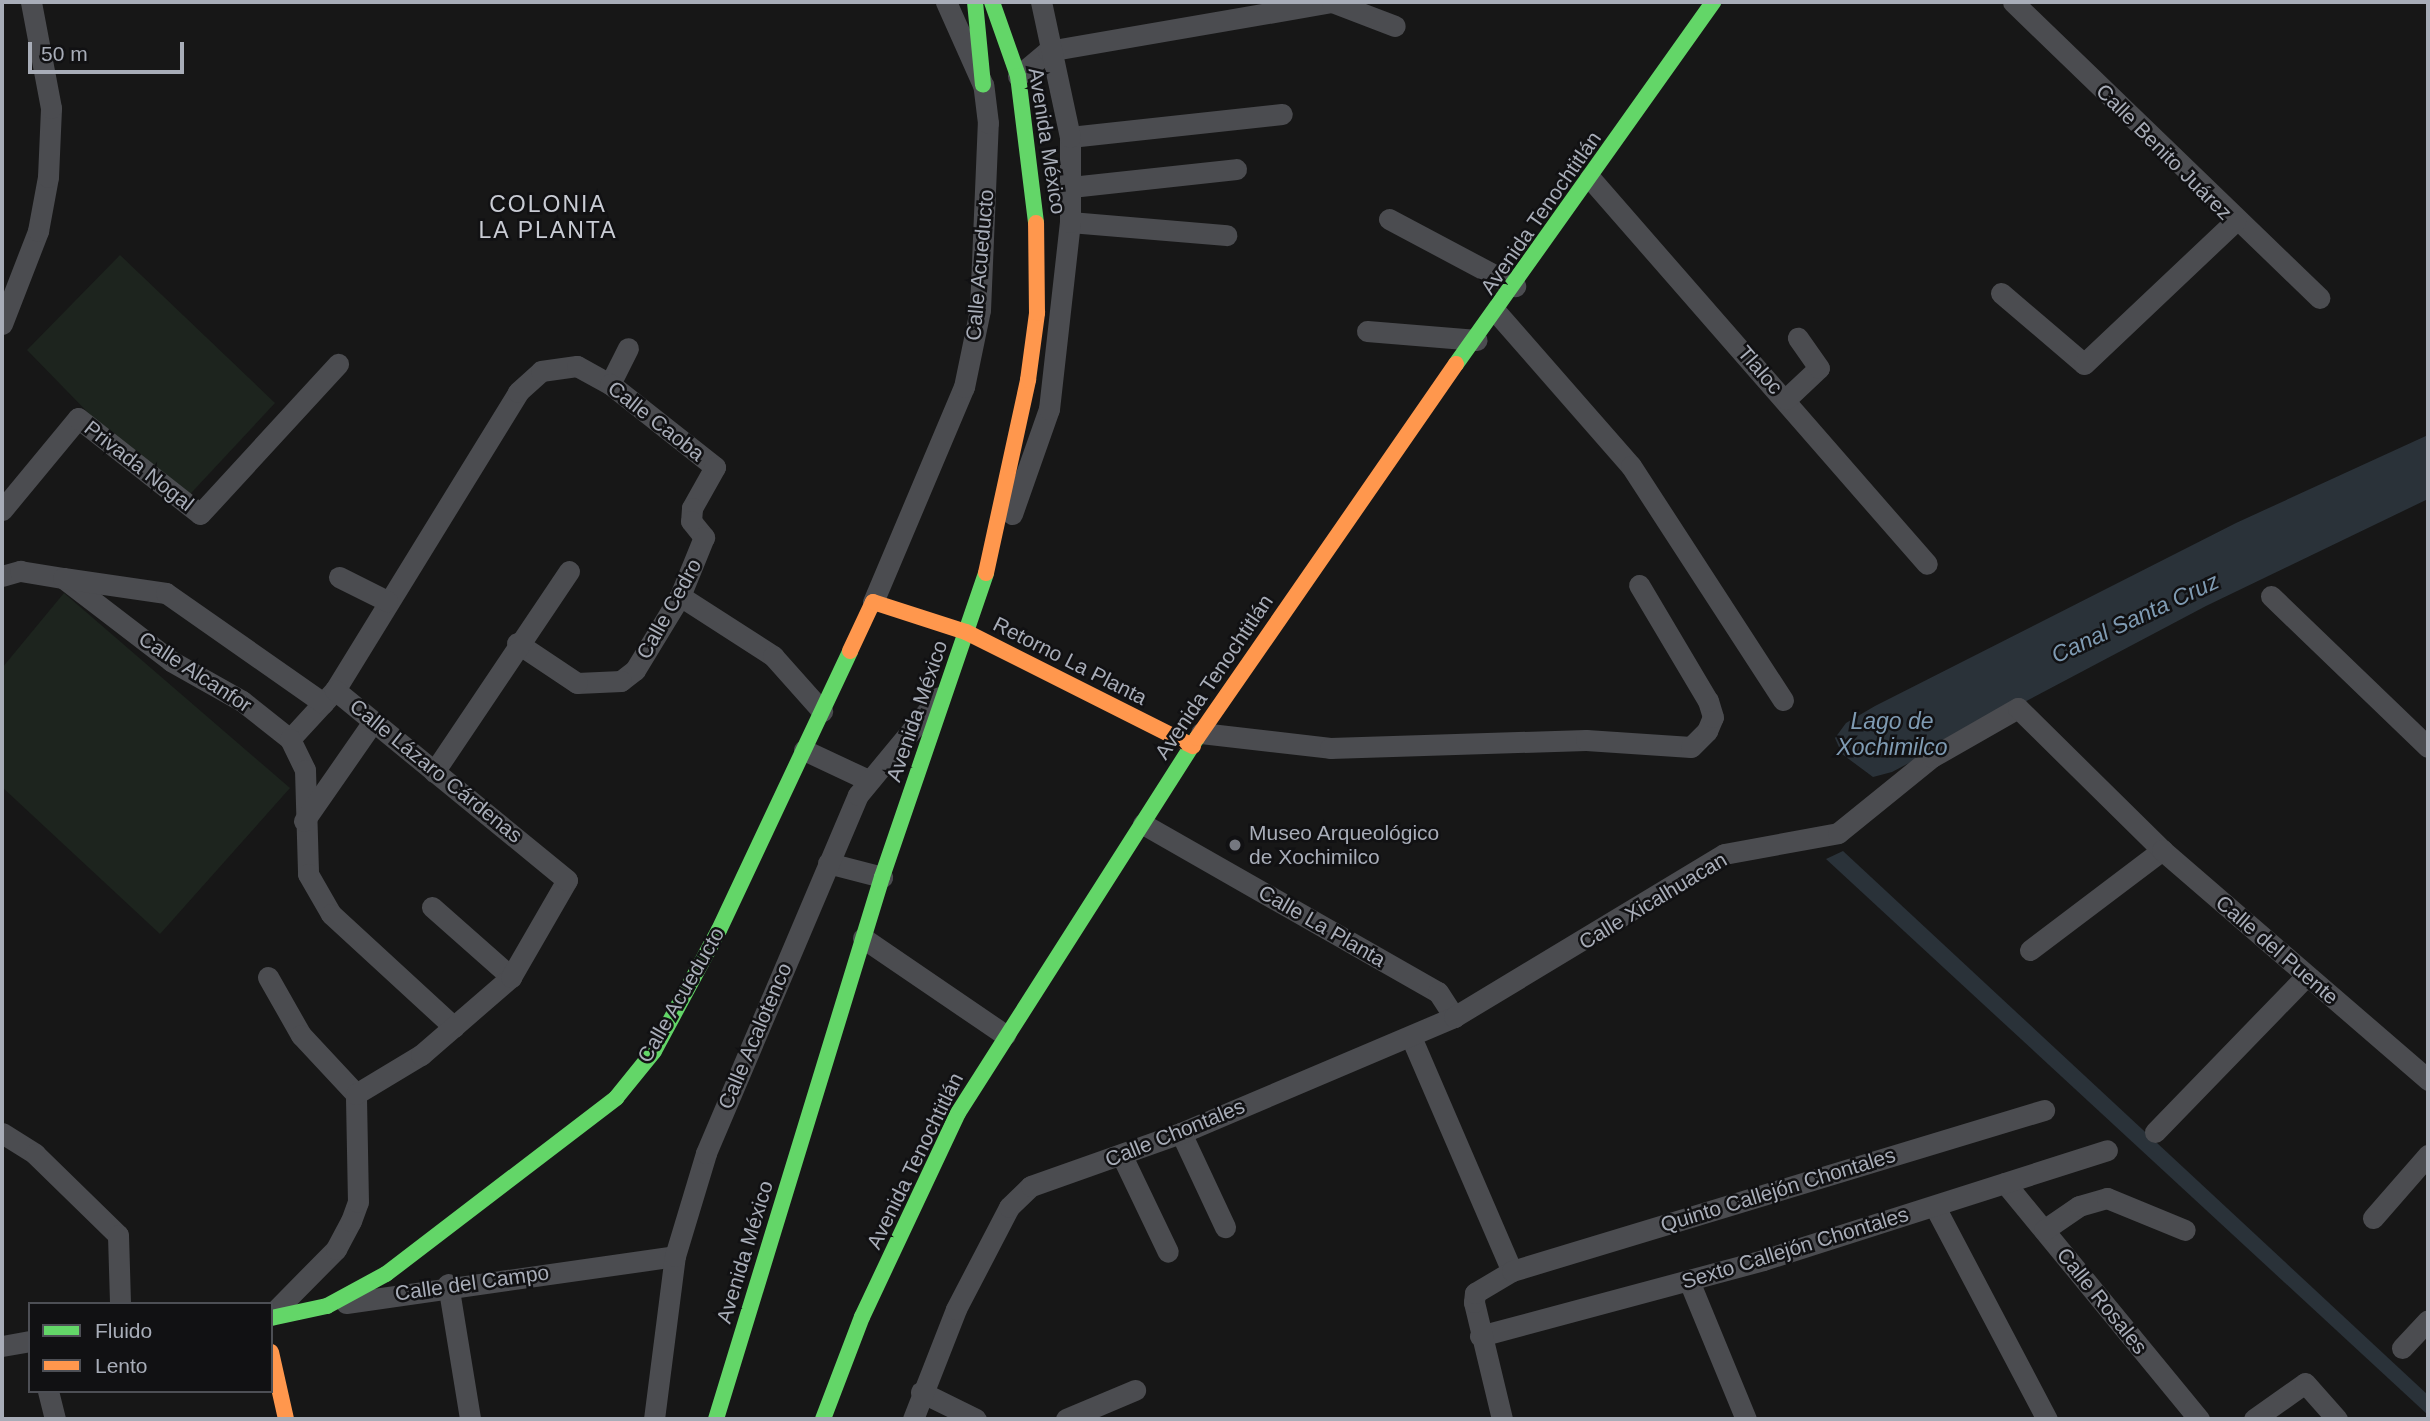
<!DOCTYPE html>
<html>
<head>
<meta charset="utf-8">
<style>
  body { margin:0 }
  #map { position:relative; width:2430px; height:1421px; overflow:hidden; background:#171717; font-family:Arial,sans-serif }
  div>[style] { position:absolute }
  .green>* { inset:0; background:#1d241e }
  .water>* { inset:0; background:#2a3239 }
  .street>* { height:21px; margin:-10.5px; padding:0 10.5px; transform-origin:10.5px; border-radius:10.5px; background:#4b4c50 }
  .fast>* { height:16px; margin:-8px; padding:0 8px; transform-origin:8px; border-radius:8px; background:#63d668 }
  .slow>* { height:16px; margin:-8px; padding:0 8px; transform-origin:8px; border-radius:8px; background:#ff974d }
  .dots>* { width:19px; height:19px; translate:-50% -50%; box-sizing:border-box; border:4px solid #111113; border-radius:50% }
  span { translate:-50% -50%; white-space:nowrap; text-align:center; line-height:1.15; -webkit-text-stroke:5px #111113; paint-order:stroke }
  .street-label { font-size:21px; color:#a8adb8 }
  .poi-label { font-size:21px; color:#a8adb8 }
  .left { translate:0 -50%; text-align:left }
  .neighbourhood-label { font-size:23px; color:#c9ccd4; letter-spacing:2px }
  .water-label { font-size:23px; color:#7f9bb3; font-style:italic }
  .frame { position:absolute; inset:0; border:4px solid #a8adb8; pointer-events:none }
  .legend { position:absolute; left:28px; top:1302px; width:245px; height:91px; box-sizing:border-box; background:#111113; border:2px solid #4d4f55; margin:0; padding:9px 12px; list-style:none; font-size:21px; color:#a8adb8 }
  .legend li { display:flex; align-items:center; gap:14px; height:35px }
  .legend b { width:35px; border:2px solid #4d4f55 }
  .scale { position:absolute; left:28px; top:42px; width:156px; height:32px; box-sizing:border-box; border:4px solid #a8adb8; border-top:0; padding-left:9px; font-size:21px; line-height:24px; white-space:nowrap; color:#a8adb8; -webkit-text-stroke:5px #111113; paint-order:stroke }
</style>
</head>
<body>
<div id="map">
  <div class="green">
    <div style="clip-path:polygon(120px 255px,275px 403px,179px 506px,27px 350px)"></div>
    <div style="clip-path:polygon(64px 593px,290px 788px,160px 934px,2px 787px,2px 668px)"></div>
  </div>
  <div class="water">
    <div style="clip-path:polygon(2428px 435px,2428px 499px,2206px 606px,1892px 772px,1873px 777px,1842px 754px,1835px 738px,1846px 723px,1875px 706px,2236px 523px)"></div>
    <div style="clip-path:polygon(1843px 851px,2428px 1395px,2428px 1415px,1826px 859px)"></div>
  </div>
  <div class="street">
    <div style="left:2013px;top:2px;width:426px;rotate:44deg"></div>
    <div style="left:1018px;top:76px;width:39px;rotate:-40deg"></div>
    <div style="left:1048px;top:51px;width:288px;rotate:-9.8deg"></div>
    <div style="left:1332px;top:2px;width:67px;rotate:20.9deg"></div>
    <div style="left:1070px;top:137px;width:213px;rotate:-6.2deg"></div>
    <div style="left:1590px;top:178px;width:512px;rotate:48.88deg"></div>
    <div style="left:1071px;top:187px;width:166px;rotate:-6.2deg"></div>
    <div style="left:1389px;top:219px;width:143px;rotate:28deg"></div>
    <div style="left:1070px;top:222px;width:157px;rotate:4.8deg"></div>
    <div style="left:2001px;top:293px;width:109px;rotate:40.5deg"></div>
    <div style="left:2084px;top:364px;width:208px;rotate:-43.4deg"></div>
    <div style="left:1497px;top:313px;width:203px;rotate:48.8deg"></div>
    <div style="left:1631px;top:466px;width:279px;rotate:57deg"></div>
    <div style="left:2px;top:324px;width:100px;rotate:-68.8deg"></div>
    <div style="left:38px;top:231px;width:55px;rotate:-79.5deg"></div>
    <div style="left:48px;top:177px;width:69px;rotate:-87.5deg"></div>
    <div style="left:51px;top:108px;width:108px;rotate:-100.7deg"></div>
    <div style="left:1367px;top:331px;width:110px;rotate:4.7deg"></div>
    <div style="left:610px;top:384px;width:40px;rotate:-63.4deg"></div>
    <div style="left:1786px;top:399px;width:45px;rotate:-43.2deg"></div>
    <div style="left:1819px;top:368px;width:37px;rotate:-125deg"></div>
    <div style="left:2px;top:510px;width:119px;rotate:-50.4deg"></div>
    <div style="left:78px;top:418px;width:155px;rotate:38.2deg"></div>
    <div style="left:200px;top:514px;width:204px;rotate:-47.4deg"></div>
    <div style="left:1012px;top:514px;width:111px;rotate:-70.6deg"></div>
    <div style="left:1049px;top:409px;width:188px;rotate:-83.6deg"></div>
    <div style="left:1070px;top:222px;width:85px;rotate:-90deg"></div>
    <div style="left:1070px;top:137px;width:138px;rotate:-102.1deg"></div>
    <div style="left:2px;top:576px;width:19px;rotate:-16deg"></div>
    <div style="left:20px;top:571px;width:44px;rotate:9.2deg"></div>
    <div style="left:63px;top:578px;width:136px;rotate:37.5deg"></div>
    <div style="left:171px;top:661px;width:81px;rotate:29.4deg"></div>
    <div style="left:242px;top:701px;width:61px;rotate:38.4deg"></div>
    <div style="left:290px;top:739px;width:67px;rotate:-47.4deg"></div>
    <div style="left:335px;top:690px;width:350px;rotate:-58.4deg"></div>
    <div style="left:518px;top:392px;width:31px;rotate:-42deg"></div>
    <div style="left:541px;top:371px;width:36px;rotate:-8deg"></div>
    <div style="left:577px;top:366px;width:38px;rotate:29deg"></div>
    <div style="left:610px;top:384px;width:134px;rotate:38.3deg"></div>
    <div style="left:715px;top:467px;width:47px;rotate:119.3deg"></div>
    <div style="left:692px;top:508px;width:13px;rotate:94deg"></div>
    <div style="left:691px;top:521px;width:21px;rotate:51deg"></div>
    <div style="left:704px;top:537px;width:64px;rotate:112.1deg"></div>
    <div style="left:680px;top:596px;width:87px;rotate:121.3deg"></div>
    <div style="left:635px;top:670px;width:18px;rotate:142deg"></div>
    <div style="left:621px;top:681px;width:44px;rotate:177.4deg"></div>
    <div style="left:577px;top:683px;width:72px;rotate:-146.3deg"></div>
    <div style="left:339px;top:577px;width:54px;rotate:26.6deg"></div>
    <div style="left:63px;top:578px;width:104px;rotate:8.3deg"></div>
    <div style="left:166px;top:593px;width:192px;rotate:35deg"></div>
    <div style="left:680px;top:596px;width:111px;rotate:32.8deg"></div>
    <div style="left:773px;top:656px;width:74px;rotate:48.3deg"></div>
    <div style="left:2271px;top:596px;width:218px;rotate:43.9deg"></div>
    <div style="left:873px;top:602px;width:233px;rotate:-67.1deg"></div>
    <div style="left:964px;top:387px;width:79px;rotate:-78.3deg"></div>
    <div style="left:980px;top:310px;width:187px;rotate:-87.6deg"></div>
    <div style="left:988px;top:123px;width:38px;rotate:-97deg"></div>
    <div style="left:983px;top:85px;width:91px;rotate:-114deg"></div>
    <div style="left:1201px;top:733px;width:130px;rotate:6.6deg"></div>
    <div style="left:1330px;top:748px;width:256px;rotate:-1.8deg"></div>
    <div style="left:1586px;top:740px;width:105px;rotate:3.8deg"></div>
    <div style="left:1691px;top:747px;width:23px;rotate:-45deg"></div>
    <div style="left:1707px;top:731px;width:15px;rotate:-67deg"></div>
    <div style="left:1713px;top:717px;width:17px;rotate:-107deg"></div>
    <div style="left:1708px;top:701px;width:135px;rotate:-120.7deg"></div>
    <div style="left:290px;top:739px;width:34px;rotate:64deg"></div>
    <div style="left:305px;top:770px;width:104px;rotate:88.3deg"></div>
    <div style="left:308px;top:874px;width:46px;rotate:60.1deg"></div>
    <div style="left:331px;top:914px;width:167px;rotate:42.6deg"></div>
    <div style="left:804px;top:750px;width:71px;rotate:25.1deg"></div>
    <div style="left:434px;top:772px;width:242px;rotate:-56.1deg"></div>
    <div style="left:304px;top:821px;width:119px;rotate:-55.2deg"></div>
    <div style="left:1143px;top:824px;width:339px;rotate:29.7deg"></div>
    <div style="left:1438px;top:992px;width:30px;rotate:57deg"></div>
    <div style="left:828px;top:863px;width:56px;rotate:14.5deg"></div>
    <div style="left:432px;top:907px;width:106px;rotate:41.5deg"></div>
    <div style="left:863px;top:938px;width:172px;rotate:34.3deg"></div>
    <div style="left:2030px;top:950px;width:166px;rotate:-37.1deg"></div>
    <div style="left:268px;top:977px;width:67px;rotate:60.4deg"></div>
    <div style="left:301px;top:1035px;width:81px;rotate:47deg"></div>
    <div style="left:1411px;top:1037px;width:255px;rotate:66.7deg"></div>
    <div style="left:2155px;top:1132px;width:217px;rotate:-45.9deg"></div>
    <div style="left:2px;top:1133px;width:39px;rotate:32deg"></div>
    <div style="left:35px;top:1154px;width:116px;rotate:44.3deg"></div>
    <div style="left:118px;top:1235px;width:69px;rotate:88.3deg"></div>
    <div style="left:1181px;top:1133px;width:104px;rotate:64.9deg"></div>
    <div style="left:1122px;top:1156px;width:106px;rotate:64.4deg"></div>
    <div style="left:2005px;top:1183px;width:306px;rotate:50.6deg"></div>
    <div style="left:1935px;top:1207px;width:240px;rotate:62.2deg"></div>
    <div style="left:2373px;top:1218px;width:84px;rotate:-48.9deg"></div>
    <div style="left:2044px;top:1230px;width:42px;rotate:-34.4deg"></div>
    <div style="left:2079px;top:1206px;width:29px;rotate:-16deg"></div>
    <div style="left:2107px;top:1198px;width:84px;rotate:22.3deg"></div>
    <div style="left:1689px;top:1281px;width:149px;rotate:67.6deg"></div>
    <div style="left:448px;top:1284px;width:137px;rotate:80.7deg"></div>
    <div style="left:346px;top:1303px;width:332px;rotate:-8.1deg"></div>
    <div style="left:271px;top:1315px;width:93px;rotate:-45.4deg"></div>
    <div style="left:336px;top:1249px;width:32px;rotate:-62deg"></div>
    <div style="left:351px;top:1221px;width:20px;rotate:-70deg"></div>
    <div style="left:358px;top:1202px;width:108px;rotate:-91.1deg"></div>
    <div style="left:356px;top:1094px;width:76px;rotate:-31deg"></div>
    <div style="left:421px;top:1055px;width:119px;rotate:-40.9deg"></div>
    <div style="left:511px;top:977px;width:112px;rotate:-60deg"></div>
    <div style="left:567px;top:880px;width:300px;rotate:-140.7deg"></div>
    <div style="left:1480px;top:1336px;width:293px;rotate:-15deg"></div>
    <div style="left:1763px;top:1260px;width:361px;rotate:-17.7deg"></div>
    <div style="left:2px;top:1346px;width:28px;rotate:-10deg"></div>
    <div style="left:2402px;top:1348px;width:38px;rotate:-47deg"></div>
    <div style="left:48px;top:1391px;width:29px;rotate:76deg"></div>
    <div style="left:921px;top:1392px;width:61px;rotate:26.1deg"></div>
    <div style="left:654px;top:1419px;width:164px;rotate:-82.7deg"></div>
    <div style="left:675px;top:1256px;width:108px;rotate:-73.2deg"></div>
    <div style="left:706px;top:1153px;width:389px;rotate:-67deg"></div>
    <div style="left:858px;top:795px;width:127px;rotate:-50.4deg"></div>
    <div style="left:913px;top:1419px;width:118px;rotate:-68.6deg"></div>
    <div style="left:956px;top:1309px;width:115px;rotate:-62.5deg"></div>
    <div style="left:1009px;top:1207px;width:30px;rotate:-44deg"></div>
    <div style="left:1031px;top:1186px;width:159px;rotate:-19.5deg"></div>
    <div style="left:1181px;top:1133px;width:297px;rotate:-23deg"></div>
    <div style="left:1454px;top:1017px;width:315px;rotate:-31.1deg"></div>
    <div style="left:1724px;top:854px;width:116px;rotate:-10.4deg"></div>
    <div style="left:1838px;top:833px;width:121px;rotate:-39deg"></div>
    <div style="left:1932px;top:757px;width:99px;rotate:-29.7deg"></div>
    <div style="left:2018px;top:708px;width:202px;rotate:44.6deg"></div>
    <div style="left:2162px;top:850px;width:352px;rotate:40.8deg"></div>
    <div style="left:1066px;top:1419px;width:75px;rotate:-22.8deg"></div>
    <div style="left:1502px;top:1419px;width:120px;rotate:-103.5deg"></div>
    <div style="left:1474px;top:1302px;width:9px;rotate:-84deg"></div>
    <div style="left:1475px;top:1293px;width:43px;rotate:-30.7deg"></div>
    <div style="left:1512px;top:1271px;width:556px;rotate:-16.84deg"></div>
    <div style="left:2254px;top:1419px;width:62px;rotate:-35.2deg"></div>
    <div style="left:2305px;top:1383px;width:48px;rotate:48.4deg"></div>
  </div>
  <div class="fast">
    <div style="left:975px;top:2px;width:83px;rotate:84.5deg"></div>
    <div style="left:992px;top:2px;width:78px;rotate:70.6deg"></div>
    <div style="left:1018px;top:76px;width:148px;rotate:83deg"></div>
    <div style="left:1456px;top:364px;width:444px;rotate:-54.6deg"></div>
    <div style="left:271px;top:1318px;width:57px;rotate:-12.1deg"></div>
    <div style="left:327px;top:1306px;width:67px;rotate:-28.5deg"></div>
    <div style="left:386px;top:1274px;width:290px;rotate:-37.4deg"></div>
    <div style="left:616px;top:1098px;width:60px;rotate:-51deg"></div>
    <div style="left:654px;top:1051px;width:137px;rotate:-61.8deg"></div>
    <div style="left:719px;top:930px;width:308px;rotate:-64.8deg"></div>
    <div style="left:716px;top:1419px;width:567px;rotate:-72.97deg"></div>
    <div style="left:882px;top:877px;width:321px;rotate:-71.1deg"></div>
    <div style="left:823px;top:1419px;width:109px;rotate:-69.1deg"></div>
    <div style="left:862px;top:1317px;width:225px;rotate:-64.8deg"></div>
    <div style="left:958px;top:1113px;width:445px;rotate:-57.5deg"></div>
  </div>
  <div class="slow">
    <div style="left:986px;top:573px;width:198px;rotate:-77.7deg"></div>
    <div style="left:1028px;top:380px;width:68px;rotate:-82.3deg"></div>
    <div style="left:1037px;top:313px;width:90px;rotate:-90.6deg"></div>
    <div style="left:850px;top:651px;width:54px;rotate:-64.9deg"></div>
    <div style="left:873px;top:602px;width:98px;rotate:17.9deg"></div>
    <div style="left:966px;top:632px;width:254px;rotate:26.7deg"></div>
    <div style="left:1197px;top:738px;width:455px;rotate:-55.3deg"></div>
    <div style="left:271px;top:1352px;width:69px;rotate:77.4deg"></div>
  </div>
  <div class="dots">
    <div style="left:1235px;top:845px;background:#757880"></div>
  </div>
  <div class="street-label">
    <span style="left:1047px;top:141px;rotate:81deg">Avenida México</span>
    <span style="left:2164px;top:152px;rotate:45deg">Calle Benito Juárez</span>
    <span style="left:1541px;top:213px;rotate:-55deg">Avenida Tenochtitlán</span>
    <span style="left:980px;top:265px;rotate:-85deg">Calle Acueducto</span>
    <span style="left:1760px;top:370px;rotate:49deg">Tlaloc</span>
    <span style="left:656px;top:421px;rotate:38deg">Calle Caoba</span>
    <span style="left:139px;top:466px;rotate:38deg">Privada Nogal</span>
    <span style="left:669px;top:609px;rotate:-61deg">Calle Cedro</span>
    <span style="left:1070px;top:661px;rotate:27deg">Retorno La Planta</span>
    <span style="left:195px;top:672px;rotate:33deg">Calle Alcanfor</span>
    <span style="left:1214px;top:677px;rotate:-56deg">Avenida Tenochtitlán</span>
    <span style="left:917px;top:711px;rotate:-71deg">Avenida México</span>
    <span style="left:436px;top:771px;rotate:39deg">Calle Lázaro Cárdenas</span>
    <span style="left:1653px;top:901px;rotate:-31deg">Calle Xicalhuacan</span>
    <span style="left:1322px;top:926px;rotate:30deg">Calle La Planta</span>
    <span style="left:2277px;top:950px;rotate:41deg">Calle del Puente</span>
    <span style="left:681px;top:995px;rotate:-60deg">Calle Acueducto</span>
    <span style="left:755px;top:1036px;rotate:-67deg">Calle Acalotenco</span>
    <span style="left:1175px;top:1133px;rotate:-22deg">Calle Chontales</span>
    <span style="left:915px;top:1161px;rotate:-64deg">Avenida Tenochtitlán</span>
    <span style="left:1778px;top:1190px;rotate:-17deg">Quinto Callejón Chontales</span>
    <span style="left:1795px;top:1248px;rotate:-17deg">Sexto Callejón Chontales</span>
    <span style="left:745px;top:1252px;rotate:-73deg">Avenida México</span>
    <span style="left:472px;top:1283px;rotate:-8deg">Calle del Campo</span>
    <span style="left:2102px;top:1301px;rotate:51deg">Calle Rosales</span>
  </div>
  <div class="poi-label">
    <span class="left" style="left:1249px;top:845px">Museo Arqueológico<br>de Xochimilco</span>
  </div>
  <div class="neighbourhood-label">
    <span style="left:548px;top:217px">COLONIA<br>LA PLANTA</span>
  </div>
  <div class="water-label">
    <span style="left:2135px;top:618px;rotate:-25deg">Canal Santa Cruz</span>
    <span style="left:1892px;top:734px">Lago de<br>Xochimilco</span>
  </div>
  <div class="frame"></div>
  <ul class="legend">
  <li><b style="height:9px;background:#63d668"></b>Fluido</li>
  <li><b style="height:9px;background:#ff974d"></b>Lento</li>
  </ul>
  <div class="scale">50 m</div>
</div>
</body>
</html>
